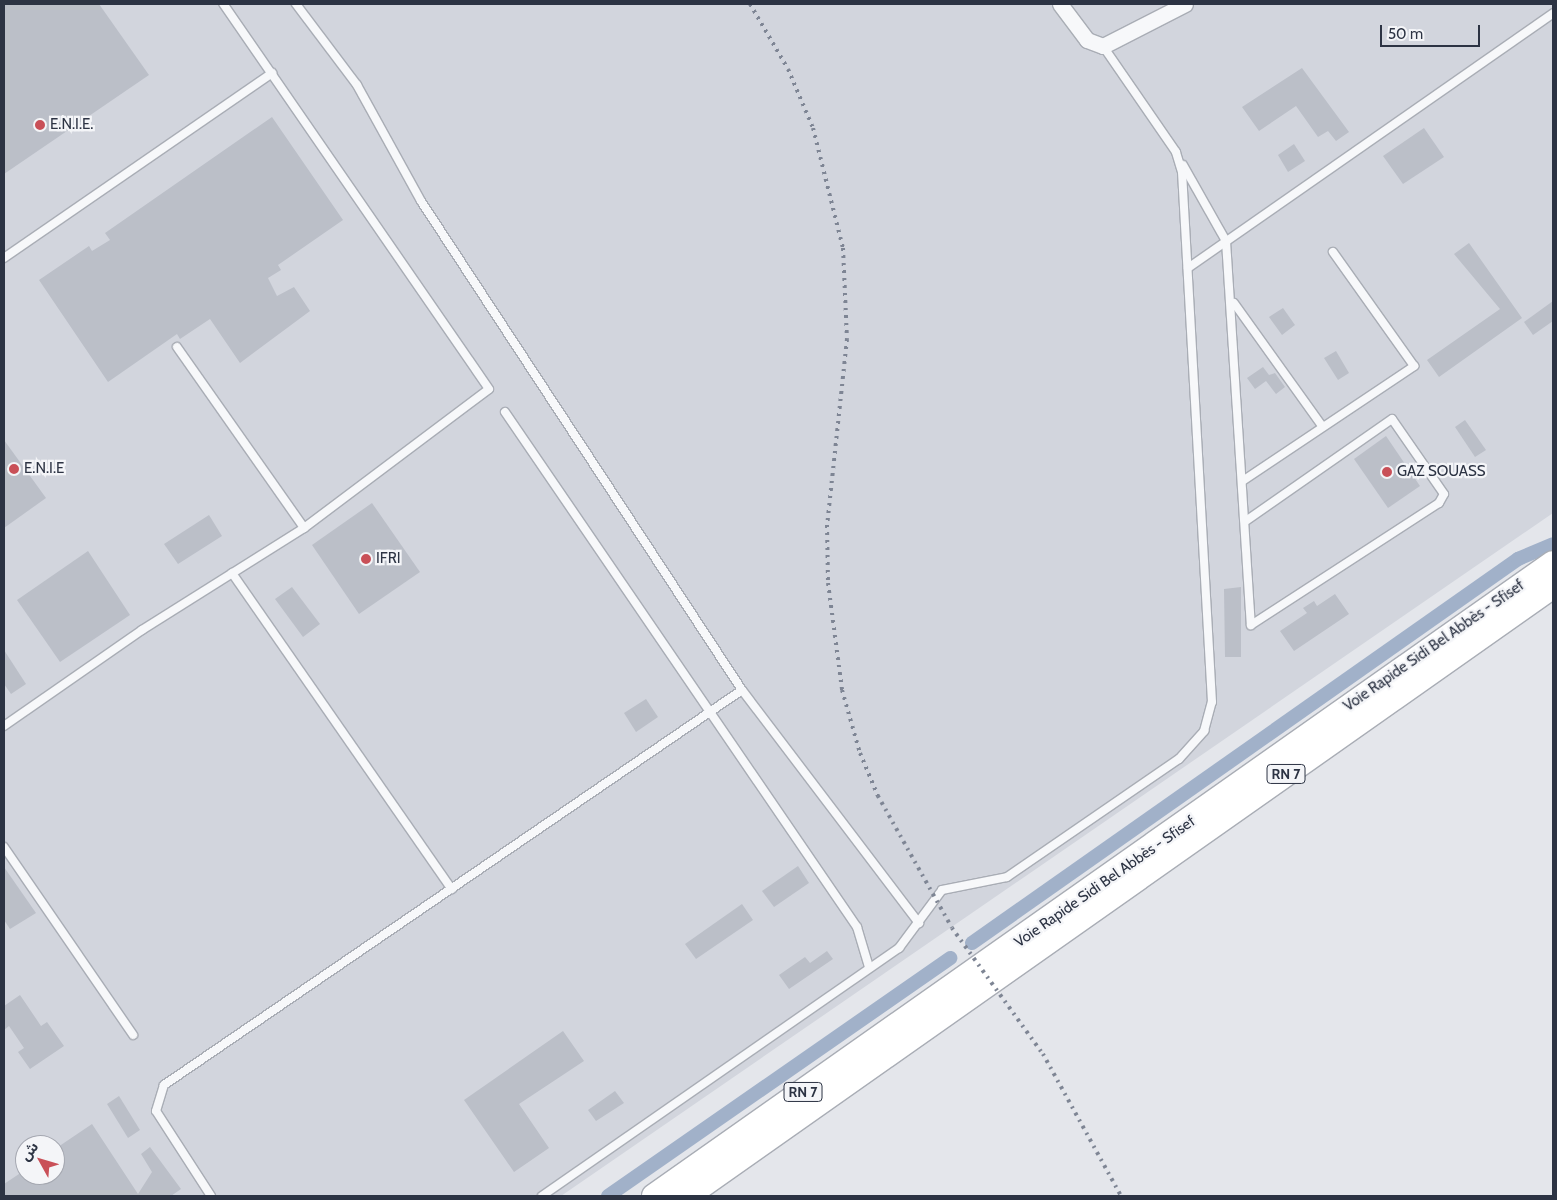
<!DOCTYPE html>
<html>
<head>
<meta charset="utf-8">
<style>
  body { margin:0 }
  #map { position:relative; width:1557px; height:1200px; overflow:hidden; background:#e4e6eb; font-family:Cabin,"Noto Sans Arabic",sans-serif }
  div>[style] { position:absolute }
  .built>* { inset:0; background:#d2d5dd }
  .canal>* { height:14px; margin:-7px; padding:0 7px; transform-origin:7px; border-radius:7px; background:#a1b1c9 }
  .building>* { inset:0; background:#bbbfc8 }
  .roads { filter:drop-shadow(1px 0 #a9adb5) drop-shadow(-1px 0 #a9adb5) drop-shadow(0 1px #a9adb5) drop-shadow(0 -1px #a9adb5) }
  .service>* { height:8px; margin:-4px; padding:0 4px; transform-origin:4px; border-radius:4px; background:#f7f8fa }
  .minor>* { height:15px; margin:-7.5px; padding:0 7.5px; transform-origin:7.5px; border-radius:7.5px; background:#f7f8fa }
  .trunk>* { height:24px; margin:-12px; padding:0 12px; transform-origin:12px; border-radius:12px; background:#fff }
  .rail>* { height:4px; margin-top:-2px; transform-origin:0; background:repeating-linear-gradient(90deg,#7e8594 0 2.5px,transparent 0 7.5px) }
  .dots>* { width:14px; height:14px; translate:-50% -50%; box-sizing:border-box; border:2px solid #f4f5f8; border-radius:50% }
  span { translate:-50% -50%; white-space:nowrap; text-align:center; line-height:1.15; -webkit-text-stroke:4.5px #f4f5f8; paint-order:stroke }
  .shield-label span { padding:1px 4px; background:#f4f5f8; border:1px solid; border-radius:4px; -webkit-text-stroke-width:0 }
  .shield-label { font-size:14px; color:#2c3343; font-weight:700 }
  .poi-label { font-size:15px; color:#2c3343 }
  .left { translate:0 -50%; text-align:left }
  .street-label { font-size:15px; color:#2c3343 }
  .frame { position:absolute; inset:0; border:5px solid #2c3343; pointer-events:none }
  .north { position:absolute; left:15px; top:1135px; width:50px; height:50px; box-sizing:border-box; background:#f4f5f8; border:1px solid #a4a7b0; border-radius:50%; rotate:309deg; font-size:14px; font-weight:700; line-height:20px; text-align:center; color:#2c3343 }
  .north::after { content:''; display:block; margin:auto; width:18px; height:22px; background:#c95058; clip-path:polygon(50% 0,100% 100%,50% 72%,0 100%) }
  .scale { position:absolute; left:1380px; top:25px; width:100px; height:22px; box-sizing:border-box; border:2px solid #2c3343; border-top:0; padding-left:6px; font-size:15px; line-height:18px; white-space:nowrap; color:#2c3343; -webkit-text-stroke:4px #f4f5f8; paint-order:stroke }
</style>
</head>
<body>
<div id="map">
  <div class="built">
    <div style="clip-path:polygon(evenodd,4px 4px,1553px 4px,1553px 513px,561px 1196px,4px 1196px,4px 4px,25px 1145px,55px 1145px,55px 1175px,25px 1175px,25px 1145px)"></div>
  </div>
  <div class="canal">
    <div style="left:972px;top:943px;width:668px;rotate:-35.12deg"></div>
    <div style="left:1518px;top:559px;width:38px;rotate:-23deg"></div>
    <div style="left:608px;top:1196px;width:417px;rotate:-34.8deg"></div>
  </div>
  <div class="building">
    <div style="clip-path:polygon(4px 4px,99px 4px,149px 75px,4px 174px)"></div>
    <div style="clip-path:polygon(1302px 68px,1349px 132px,1336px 141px,1328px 131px,1318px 137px,1296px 106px,1259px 131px,1242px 107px)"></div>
    <div style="clip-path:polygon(272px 117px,343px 220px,278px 265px,281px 270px,268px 278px,277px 296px,294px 287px,310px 311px,240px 363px,210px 319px,180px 339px,177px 334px,108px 382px,39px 280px,89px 246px,92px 251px,110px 240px,105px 233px)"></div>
    <div style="clip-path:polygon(1424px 128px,1444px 157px,1403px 184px,1383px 156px)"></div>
    <div style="clip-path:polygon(1294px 144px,1305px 161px,1288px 172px,1278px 155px)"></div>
    <div style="clip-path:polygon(1469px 243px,1522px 318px,1439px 377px,1427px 360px,1500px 309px,1454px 254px)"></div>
    <div style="clip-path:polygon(1553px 301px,1553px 321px,1533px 335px,1524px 322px)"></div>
    <div style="clip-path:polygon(1283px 308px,1295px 325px,1282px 335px,1269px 317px)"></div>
    <div style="clip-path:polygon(1336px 351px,1349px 373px,1338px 380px,1324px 358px)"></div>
    <div style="clip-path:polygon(1263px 367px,1269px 375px,1275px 373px,1285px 387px,1276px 394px,1266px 381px,1255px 389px,1247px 378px)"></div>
    <div style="clip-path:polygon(1465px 420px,1486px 450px,1475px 457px,1455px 427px)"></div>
    <div style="clip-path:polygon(1386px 436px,1420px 486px,1388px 508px,1354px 459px)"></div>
    <div style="clip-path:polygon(4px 440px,46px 498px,4px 528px)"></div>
    <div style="clip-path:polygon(372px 503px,420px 572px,359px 614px,312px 545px)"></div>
    <div style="clip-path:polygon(209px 515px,222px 536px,178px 564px,164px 544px)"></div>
    <div style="clip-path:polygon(88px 551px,130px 615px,60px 662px,17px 600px)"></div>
    <div style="clip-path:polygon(292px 587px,320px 624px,303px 637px,275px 599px)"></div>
    <div style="clip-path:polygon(1241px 587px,1241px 657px,1225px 657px,1224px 589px)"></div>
    <div style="clip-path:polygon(1335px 594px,1349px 614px,1294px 651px,1280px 631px,1307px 613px,1303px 608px,1314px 601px,1317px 606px)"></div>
    <div style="clip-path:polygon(4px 650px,26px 684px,11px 694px,4px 684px)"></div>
    <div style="clip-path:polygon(646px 699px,658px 717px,636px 732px,624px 713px)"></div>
    <div style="clip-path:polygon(798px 866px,809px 883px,774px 907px,762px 891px)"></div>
    <div style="clip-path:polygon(4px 867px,36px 913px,10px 929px,4px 920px)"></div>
    <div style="clip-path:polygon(742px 904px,753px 920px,696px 959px,685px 944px)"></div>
    <div style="clip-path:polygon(827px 951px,833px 959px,789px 989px,779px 975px,805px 957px,810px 963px)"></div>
    <div style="clip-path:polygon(20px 995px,41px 1026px,47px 1022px,64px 1046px,30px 1069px,18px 1052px,24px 1048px,9px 1026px,4px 1030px,4px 1006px)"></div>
    <div style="clip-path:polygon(563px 1031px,584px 1061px,519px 1104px,549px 1148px,514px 1172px,464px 1100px)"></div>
    <div style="clip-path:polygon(615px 1091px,624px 1103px,596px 1121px,588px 1110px)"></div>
    <div style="clip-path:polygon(119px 1096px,140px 1130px,128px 1138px,107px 1104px)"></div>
    <div style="clip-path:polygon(92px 1124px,138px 1194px,152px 1172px,141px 1154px,150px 1147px,181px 1189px,171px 1196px,4px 1196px,4px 1184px,25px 1170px,25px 1175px,55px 1175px,55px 1149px)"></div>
  </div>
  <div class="roads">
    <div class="service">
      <div style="left:296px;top:4px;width:101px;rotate:53deg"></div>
      <div style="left:357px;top:85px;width:132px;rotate:61.1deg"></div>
      <div style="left:421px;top:201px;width:585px;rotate:56.72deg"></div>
      <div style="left:742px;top:690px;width:293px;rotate:52.8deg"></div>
      <div style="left:1183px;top:165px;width:87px;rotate:60.5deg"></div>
      <div style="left:1226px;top:241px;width:385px;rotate:86.3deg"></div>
      <div style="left:1251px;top:625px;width:224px;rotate:-33deg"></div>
      <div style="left:1439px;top:503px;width:10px;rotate:-61deg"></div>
      <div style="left:1444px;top:494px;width:91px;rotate:-124.7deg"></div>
      <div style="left:1392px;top:419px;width:177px;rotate:145.1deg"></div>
      <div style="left:4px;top:258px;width:326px;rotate:-34.6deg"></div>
      <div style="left:1188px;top:268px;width:445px;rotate:-34.9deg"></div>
      <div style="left:1234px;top:303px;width:151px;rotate:54.4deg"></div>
      <div style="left:177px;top:347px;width:221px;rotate:54.9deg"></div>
      <div style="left:505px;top:412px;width:624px;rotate:55.65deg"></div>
      <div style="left:857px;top:927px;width:42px;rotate:73.3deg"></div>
      <div style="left:1244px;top:480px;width:205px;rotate:-33.8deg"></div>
      <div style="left:1414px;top:366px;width:140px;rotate:-125.4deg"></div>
      <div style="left:232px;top:573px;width:385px;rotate:55.2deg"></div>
      <div style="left:4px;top:726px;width:168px;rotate:-34.8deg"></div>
      <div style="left:142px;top:630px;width:191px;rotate:-32.2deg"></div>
      <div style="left:304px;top:528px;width:231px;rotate:-36.9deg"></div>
      <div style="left:489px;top:389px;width:468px;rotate:-124.6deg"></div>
      <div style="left:4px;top:847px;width:228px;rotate:55.5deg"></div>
      <div style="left:211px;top:1196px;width:101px;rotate:-122.9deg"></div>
      <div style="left:156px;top:1111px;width:27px;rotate:-73deg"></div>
      <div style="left:164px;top:1085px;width:700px;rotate:-34.35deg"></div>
      <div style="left:542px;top:1196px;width:435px;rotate:-34.8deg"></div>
      <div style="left:899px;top:948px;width:72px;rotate:-53.4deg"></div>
      <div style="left:942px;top:890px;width:66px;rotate:-11.3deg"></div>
      <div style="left:1007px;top:877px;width:209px;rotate:-34.5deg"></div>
      <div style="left:1179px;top:759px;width:38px;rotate:-48deg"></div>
      <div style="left:1204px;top:731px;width:30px;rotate:-75deg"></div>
      <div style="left:1212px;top:702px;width:531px;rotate:-93.24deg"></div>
      <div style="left:1182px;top:172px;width:21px;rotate:-107deg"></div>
      <div style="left:1176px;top:152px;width:129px;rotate:-124.6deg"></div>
    </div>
    <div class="minor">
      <div style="left:1060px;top:4px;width:45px;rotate:53.1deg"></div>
      <div style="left:1087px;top:40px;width:17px;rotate:21deg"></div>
      <div style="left:1103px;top:46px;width:92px;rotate:-27.1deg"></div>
    </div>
    <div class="trunk">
      <div style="left:654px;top:1196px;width:1099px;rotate:-35.15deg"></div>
      <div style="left:687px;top:1196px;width:1059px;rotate:-35.16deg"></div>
    </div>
  </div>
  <div class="rail">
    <div style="left:750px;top:4px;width:75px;rotate:59.7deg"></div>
    <div style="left:788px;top:69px;width:64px;rotate:67deg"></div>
    <div style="left:813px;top:128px;width:124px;rotate:76deg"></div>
    <div style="left:843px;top:248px;width:91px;rotate:87.5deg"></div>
    <div style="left:847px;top:339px;width:187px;rotate:96.1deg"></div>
    <div style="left:827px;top:525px;width:58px;rotate:89deg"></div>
    <div style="left:828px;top:583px;width:108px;rotate:82.5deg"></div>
    <div style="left:842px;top:690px;width:66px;rotate:74.1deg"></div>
    <div style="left:860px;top:753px;width:47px;rotate:67.3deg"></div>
    <div style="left:878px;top:796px;width:151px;rotate:60.7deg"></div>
    <div style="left:952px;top:928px;width:155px;rotate:54.2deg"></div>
    <div style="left:1043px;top:1054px;width:162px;rotate:61.2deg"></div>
  </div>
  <div class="dots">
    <div style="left:40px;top:125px;background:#c95058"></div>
    <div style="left:14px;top:469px;background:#c95058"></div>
    <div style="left:1387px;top:472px;background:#c95058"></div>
    <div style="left:366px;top:559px;background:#c95058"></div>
  </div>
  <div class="shield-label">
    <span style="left:1286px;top:774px">RN 7</span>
    <span style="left:803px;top:1092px">RN 7</span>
  </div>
  <div class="poi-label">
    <span class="left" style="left:50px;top:125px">E.N.I.E.</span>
    <span class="left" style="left:24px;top:469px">E.N.I.E</span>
    <span class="left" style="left:1397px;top:472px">GAZ SOUASS</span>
    <span class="left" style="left:376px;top:559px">IFRI</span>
  </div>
  <div class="street-label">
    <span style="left:1434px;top:646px;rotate:-35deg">Voie Rapide Sidi Bel Abbès - Sfisef</span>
    <span style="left:1105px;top:882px;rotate:-35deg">Voie Rapide Sidi Bel Abbès - Sfisef</span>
  </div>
  <div class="frame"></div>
  <div class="north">ش</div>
  <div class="scale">50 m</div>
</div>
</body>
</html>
